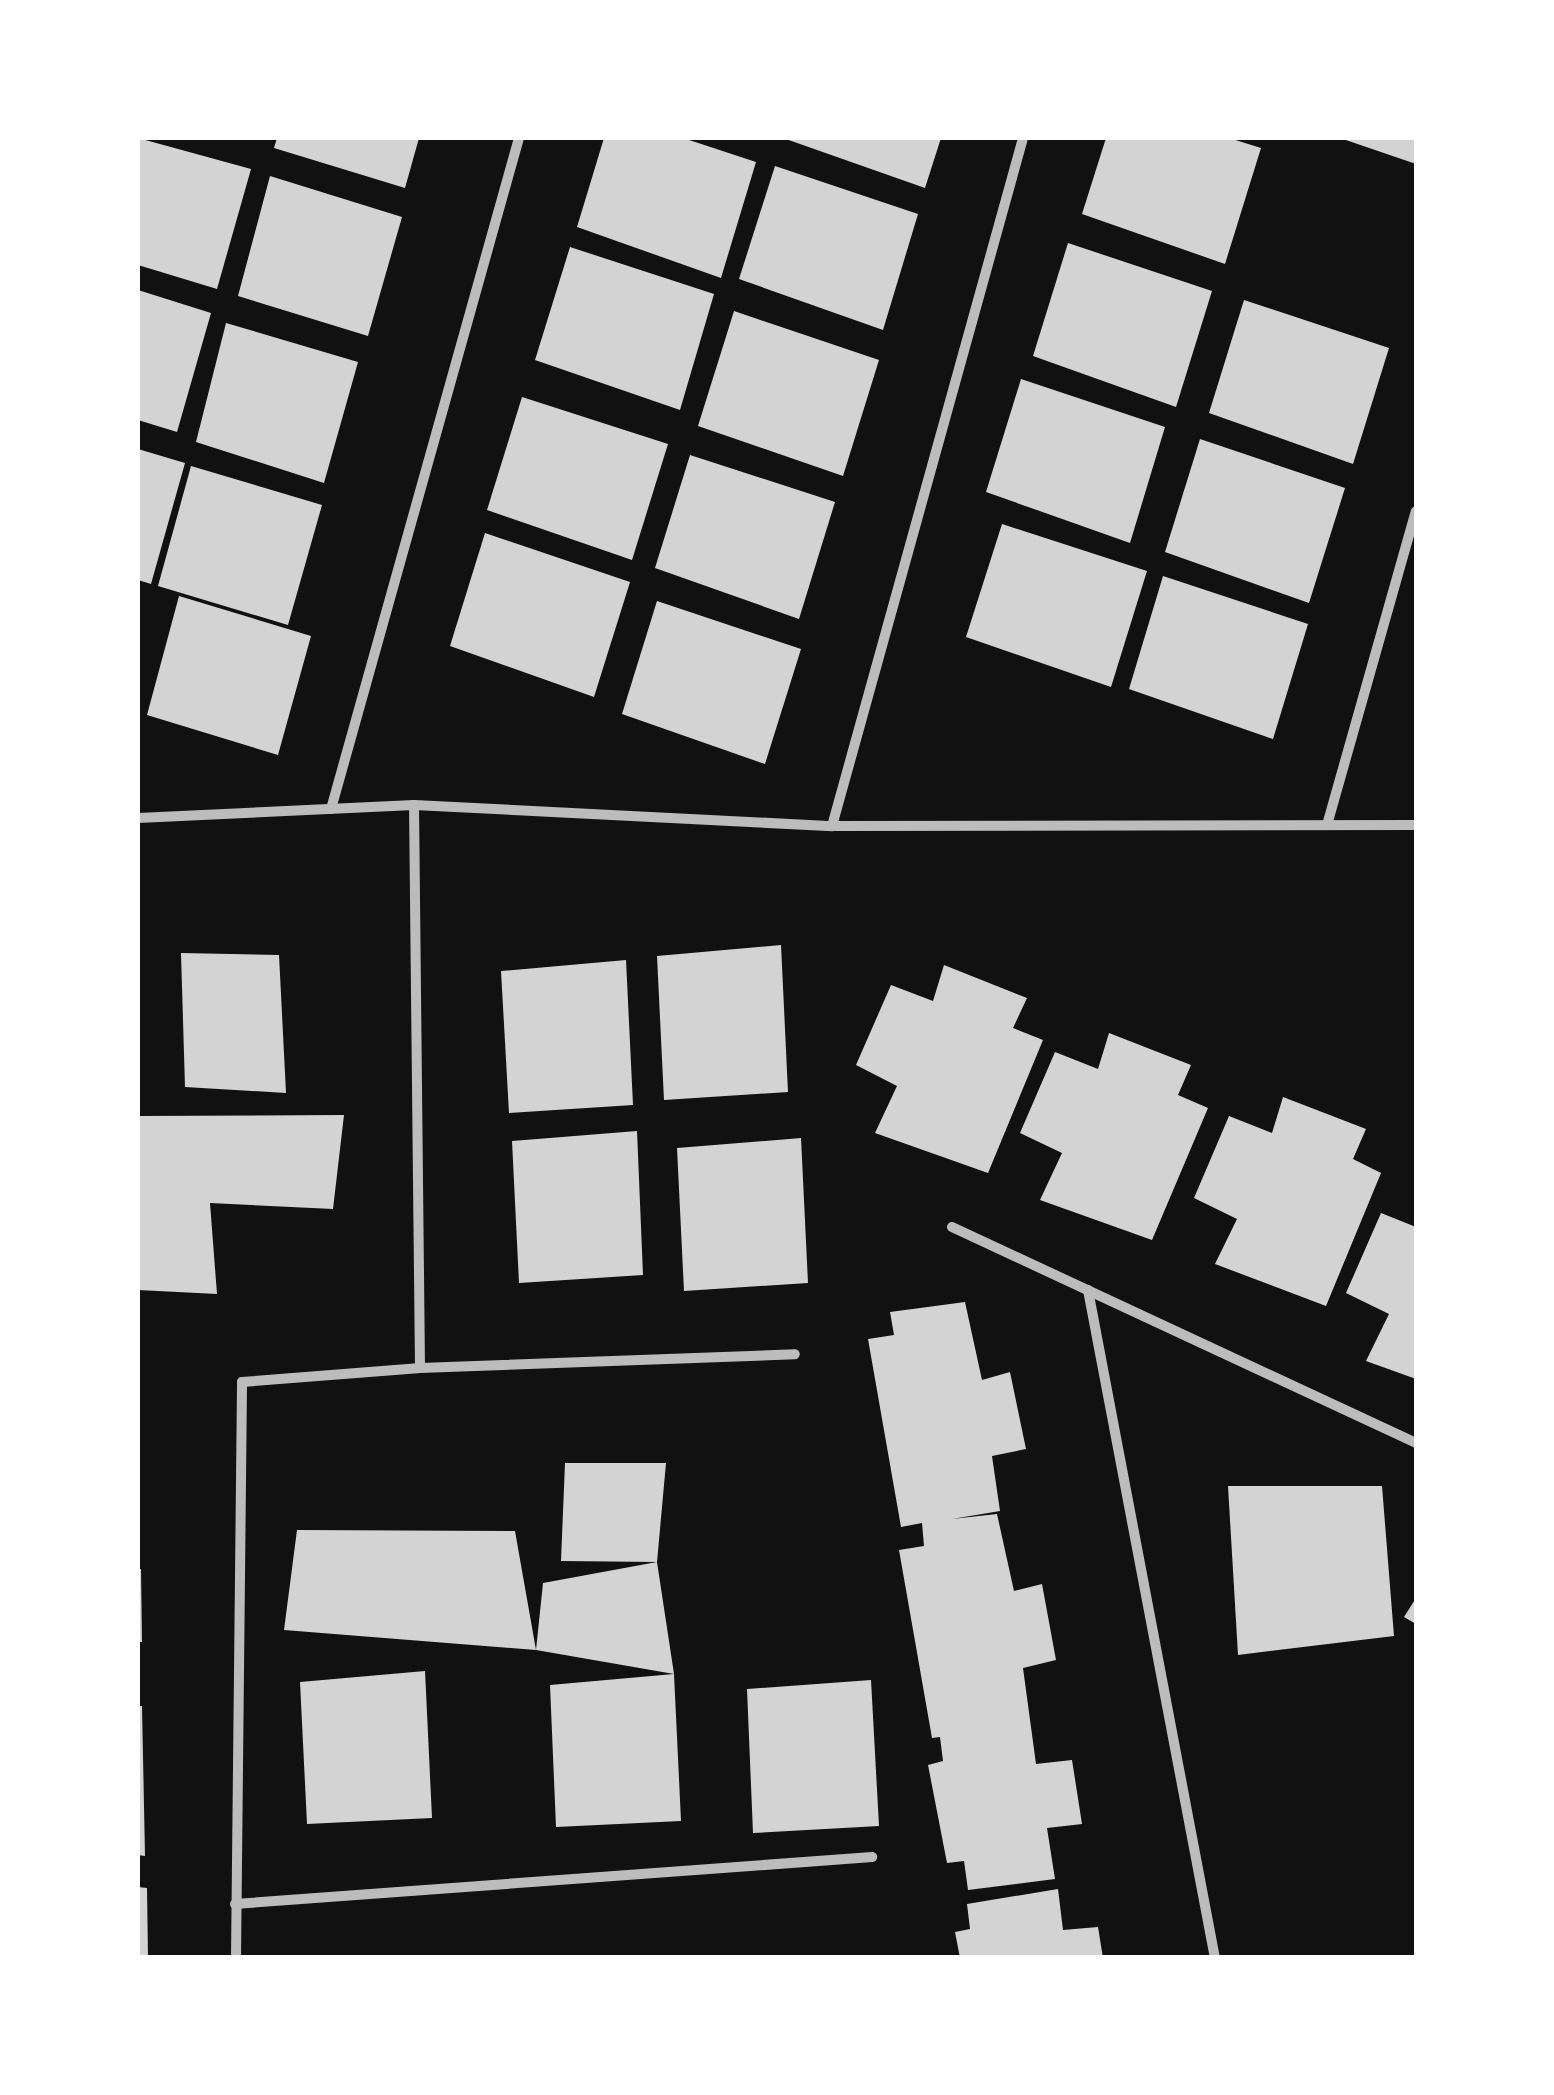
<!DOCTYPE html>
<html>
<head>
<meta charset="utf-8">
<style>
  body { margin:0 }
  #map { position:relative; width:1554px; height:2095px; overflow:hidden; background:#111; font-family:"Archivo Narrow",sans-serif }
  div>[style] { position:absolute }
  .building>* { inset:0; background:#d3d3d3 }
  .minor>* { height:10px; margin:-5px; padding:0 5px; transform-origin:5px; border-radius:5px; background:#bcbcbc }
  span { translate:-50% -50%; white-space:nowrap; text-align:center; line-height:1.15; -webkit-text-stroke:9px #fff; paint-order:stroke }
  .frame { position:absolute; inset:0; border:140px solid #fff; pointer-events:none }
</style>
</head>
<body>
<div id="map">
  <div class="building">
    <div style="clip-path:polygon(138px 138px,251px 169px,217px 289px,138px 265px)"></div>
    <div style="clip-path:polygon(277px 138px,419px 138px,405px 188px,274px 148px)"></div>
    <div style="clip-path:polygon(604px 138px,683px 138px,756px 162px,721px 278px,577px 227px)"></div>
    <div style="clip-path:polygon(783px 138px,941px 138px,925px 188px)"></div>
    <div style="clip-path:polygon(1106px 138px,1229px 138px,1261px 148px,1225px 264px,1082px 214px)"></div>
    <div style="clip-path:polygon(1340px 138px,1416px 138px,1416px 164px)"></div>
    <div style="clip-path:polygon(775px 166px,918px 214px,883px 330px,739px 279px)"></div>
    <div style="clip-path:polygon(270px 176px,402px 217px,368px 336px,238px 296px)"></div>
    <div style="clip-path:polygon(1068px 243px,1212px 291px,1176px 407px,1033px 356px)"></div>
    <div style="clip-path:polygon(570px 247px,714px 294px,680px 410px,535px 360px)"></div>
    <div style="clip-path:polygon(138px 290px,211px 313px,177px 432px,138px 420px)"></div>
    <div style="clip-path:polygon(1244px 300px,1389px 348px,1353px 464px,1209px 413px)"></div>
    <div style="clip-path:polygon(734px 311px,879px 360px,843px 476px,698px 426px)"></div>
    <div style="clip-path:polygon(226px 323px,358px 362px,324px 483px,196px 442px)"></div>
    <div style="clip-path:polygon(1021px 379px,1165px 427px,1130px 543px,986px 492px)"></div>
    <div style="clip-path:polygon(522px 397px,668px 444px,632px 560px,487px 510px)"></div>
    <div style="clip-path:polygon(1200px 439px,1345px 488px,1309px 603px,1165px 552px)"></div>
    <div style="clip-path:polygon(138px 449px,185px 463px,151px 584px,138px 580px)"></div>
    <div style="clip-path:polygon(690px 455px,835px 502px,799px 619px,655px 568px)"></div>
    <div style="clip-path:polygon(191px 466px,322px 505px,288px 625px,158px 586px)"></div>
    <div style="clip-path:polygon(1002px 524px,1147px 571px,1111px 687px,966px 637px)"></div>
    <div style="clip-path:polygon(485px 533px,630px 582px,594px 697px,450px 646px)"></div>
    <div style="clip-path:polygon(1163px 576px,1308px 624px,1273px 739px,1129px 689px)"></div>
    <div style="clip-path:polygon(179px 596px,311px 636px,278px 755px,147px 715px)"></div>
    <div style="clip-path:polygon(657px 601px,801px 649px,765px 764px,622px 714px)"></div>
    <div style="clip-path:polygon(781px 945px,788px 1092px,664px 1100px,657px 956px)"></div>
    <div style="clip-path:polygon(181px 953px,279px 955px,286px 1093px,185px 1087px)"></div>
    <div style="clip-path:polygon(626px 960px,633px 1105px,509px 1113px,501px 971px)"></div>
    <div style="clip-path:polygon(944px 965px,1027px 998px,1013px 1028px,1043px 1040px,988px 1173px,875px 1133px,897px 1086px,856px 1065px,891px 985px,933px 1001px)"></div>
    <div style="clip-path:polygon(1109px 1033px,1191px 1065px,1178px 1095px,1208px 1108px,1152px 1240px,1040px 1200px,1062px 1153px,1020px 1133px,1055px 1052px,1098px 1069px)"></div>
    <div style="clip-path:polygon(1283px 1097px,1366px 1129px,1353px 1159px,1381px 1173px,1326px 1306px,1215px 1264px,1237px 1219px,1194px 1198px,1229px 1116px,1272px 1133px)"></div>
    <div style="clip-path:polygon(344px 1115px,333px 1209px,210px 1203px,217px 1294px,138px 1290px,138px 1116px)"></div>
    <div style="clip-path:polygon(637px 1131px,643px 1275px,519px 1283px,512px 1141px)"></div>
    <div style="clip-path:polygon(801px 1138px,808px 1283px,684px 1291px,677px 1148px)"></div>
    <div style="clip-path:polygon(1381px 1213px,1416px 1227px,1416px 1379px,1366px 1361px,1389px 1314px,1346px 1293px)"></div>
    <div style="clip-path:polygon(965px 1302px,982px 1380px,1010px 1372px,1026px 1449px,992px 1456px,1000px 1511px,952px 1519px,997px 1514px,1014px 1591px,1042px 1584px,1056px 1660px,1023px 1668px,1036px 1764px,1072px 1760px,1082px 1824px,1047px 1828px,1055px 1879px,968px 1890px,964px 1861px,947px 1863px,928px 1765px,943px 1761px,940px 1737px,932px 1738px,899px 1550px,924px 1546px,922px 1523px,901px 1527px,868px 1339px,894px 1335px,890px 1312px)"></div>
    <div style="clip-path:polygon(565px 1463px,666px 1463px,657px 1562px,561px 1561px)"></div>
    <div style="clip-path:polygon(1228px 1486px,1382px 1486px,1394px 1636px,1238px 1655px)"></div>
    <div style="clip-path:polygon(297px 1530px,515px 1531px,536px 1650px,543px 1583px,657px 1562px,674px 1674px,681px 1821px,556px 1827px,550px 1685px,674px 1674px,536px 1650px,284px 1630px)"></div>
    <div style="clip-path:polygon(138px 1569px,141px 1569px,142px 1642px,138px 1642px)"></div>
    <div style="clip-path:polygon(1416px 1598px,1416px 1624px,1404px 1617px)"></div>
    <div style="clip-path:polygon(425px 1671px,432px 1818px,307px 1824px,300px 1682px)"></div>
    <div style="clip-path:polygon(871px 1680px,879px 1826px,753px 1833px,747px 1689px)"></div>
    <div style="clip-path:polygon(138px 1706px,142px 1706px,145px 1856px,138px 1855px)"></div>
    <div style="clip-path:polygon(138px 1887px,147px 1888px,148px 1958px,138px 1958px)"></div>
    <div style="clip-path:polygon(1058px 1889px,1063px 1930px,1098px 1927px,1103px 1958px,960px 1958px,955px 1932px,970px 1929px,967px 1904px)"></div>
  </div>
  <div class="minor">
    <div style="left:331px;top:809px;width:697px;rotate:-74.35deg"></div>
    <div style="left:138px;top:818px;width:276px;rotate:-2.7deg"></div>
    <div style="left:414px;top:805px;width:419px;rotate:2.9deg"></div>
    <div style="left:832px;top:826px;width:584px;rotate:-0.1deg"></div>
    <div style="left:1327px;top:825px;width:326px;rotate:-74.2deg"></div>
    <div style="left:832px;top:826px;width:714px;rotate:-74.48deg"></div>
    <div style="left:952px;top:1227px;width:512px;rotate:24.96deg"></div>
    <div style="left:1088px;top:1290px;width:680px;rotate:79.24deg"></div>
    <div style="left:420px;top:1368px;width:375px;rotate:-2.1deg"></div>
    <div style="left:235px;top:1904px;width:639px;rotate:-4.22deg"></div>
    <div style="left:236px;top:1958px;width:576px;rotate:-89.4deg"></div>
    <div style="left:242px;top:1382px;width:179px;rotate:-4.5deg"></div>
    <div style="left:420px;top:1368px;width:563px;rotate:-90.61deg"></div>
  </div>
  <div class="frame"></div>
</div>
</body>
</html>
